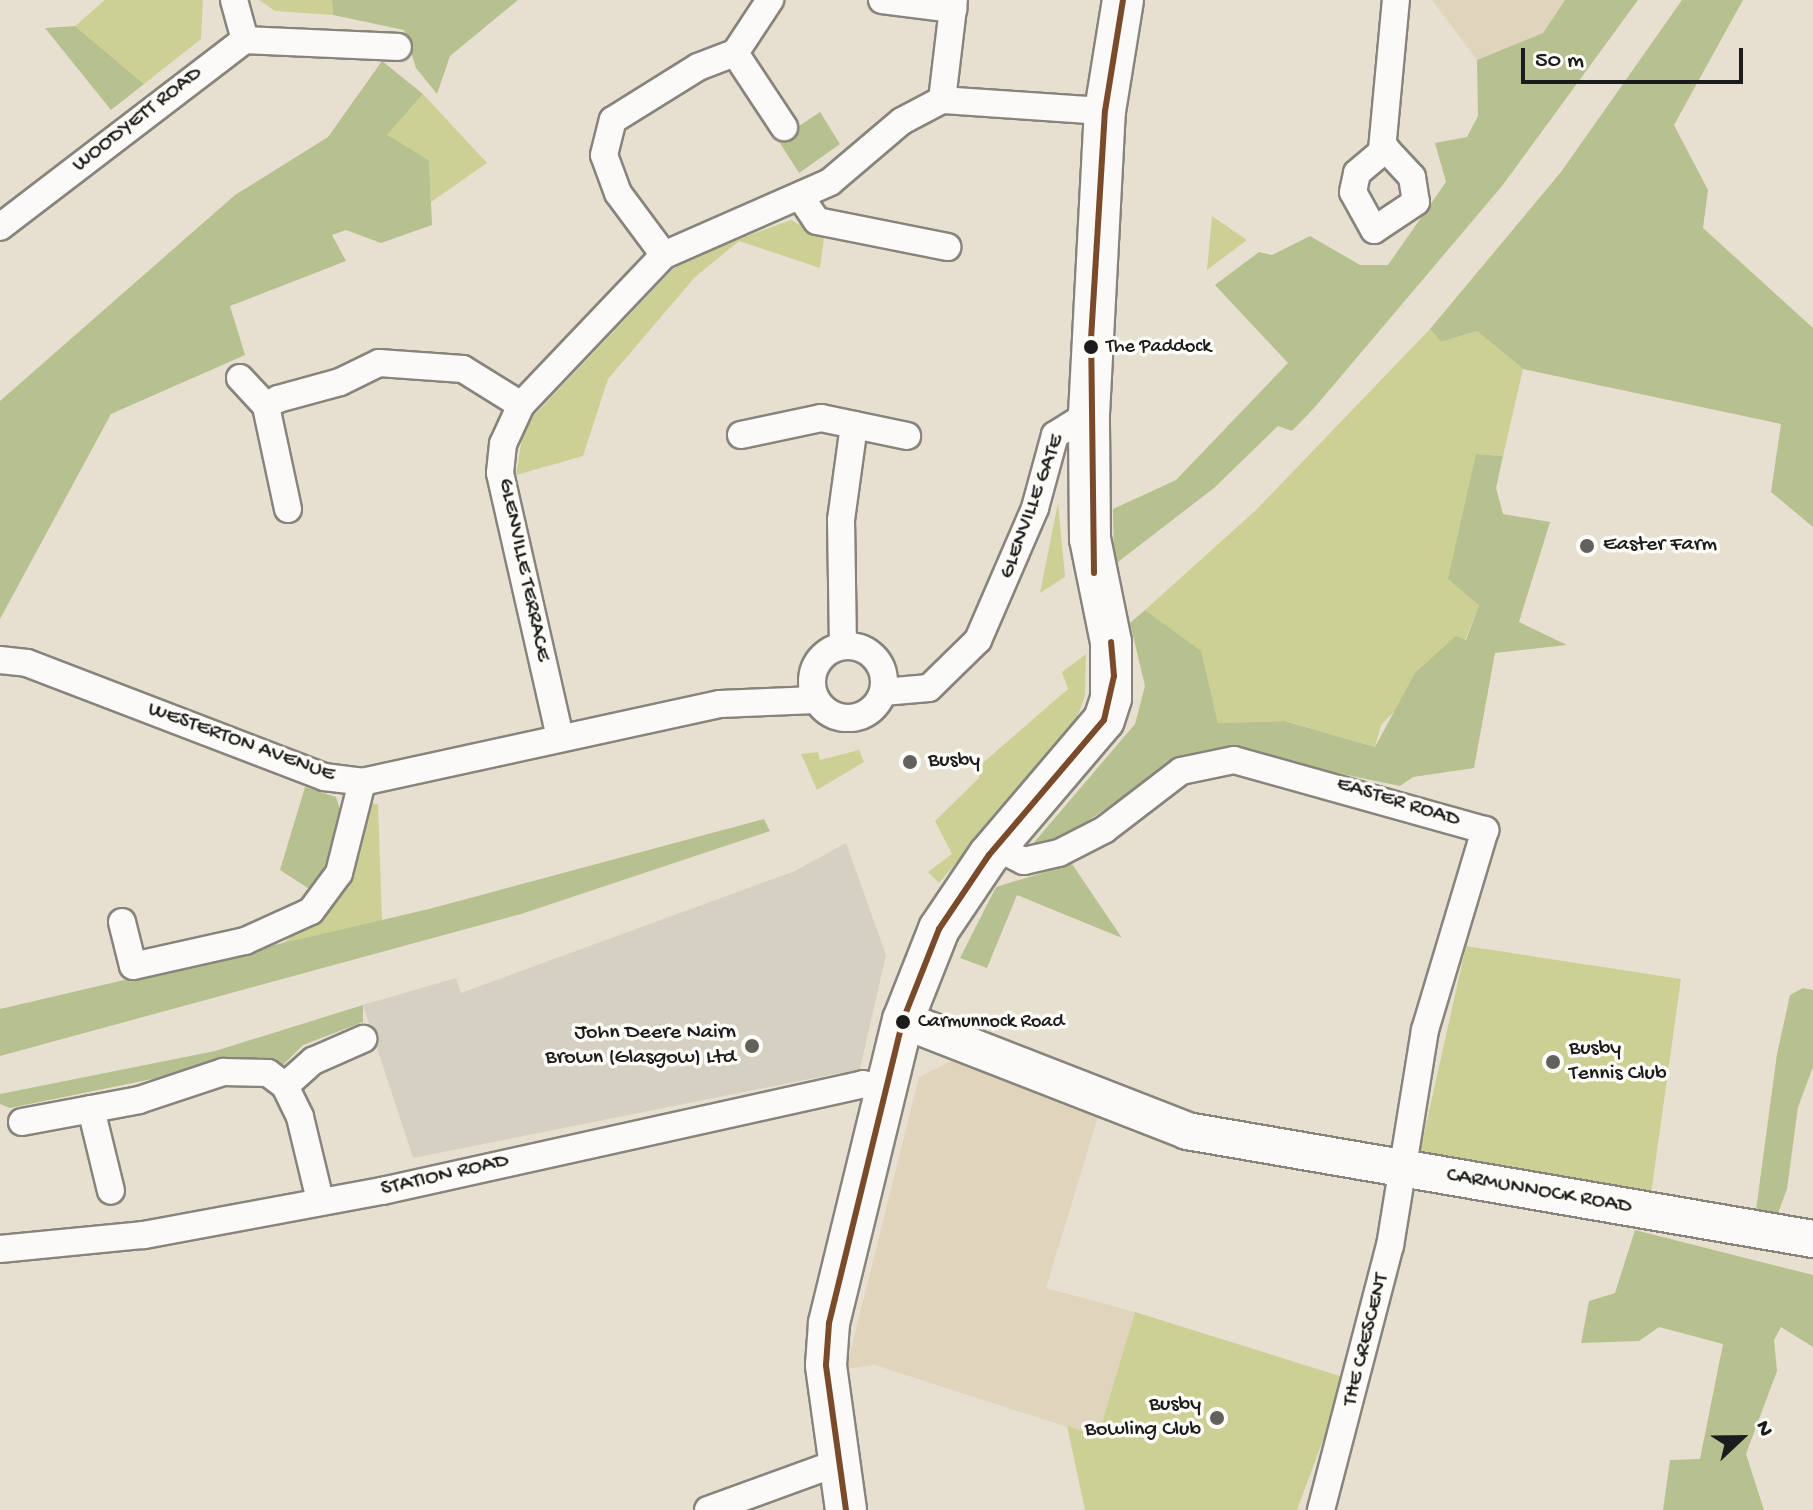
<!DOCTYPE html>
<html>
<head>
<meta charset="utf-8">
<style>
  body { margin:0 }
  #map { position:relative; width:1813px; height:1510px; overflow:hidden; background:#e7e0d0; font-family:"Gochi Hand",sans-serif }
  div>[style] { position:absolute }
  .built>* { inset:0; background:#e0d4bd }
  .industrial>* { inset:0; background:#d6d0c3 }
  .green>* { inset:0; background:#ccd095 }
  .forest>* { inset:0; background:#b7c18f }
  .roads { filter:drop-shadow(2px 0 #88847c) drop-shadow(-2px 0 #88847c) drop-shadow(0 2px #88847c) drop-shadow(0 -2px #88847c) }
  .street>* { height:26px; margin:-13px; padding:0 13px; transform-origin:13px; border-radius:13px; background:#fbfaf8 }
  .street>.ring { margin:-13px; padding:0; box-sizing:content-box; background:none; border:26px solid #fbfaf8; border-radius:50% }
  .secondary>* { height:36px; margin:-18px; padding:0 18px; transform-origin:18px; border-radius:18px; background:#fbfaf8 }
  .primary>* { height:40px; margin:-20px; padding:0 20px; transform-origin:20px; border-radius:20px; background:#fbfaf8 }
  .bus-1>* { height:6px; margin:-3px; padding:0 3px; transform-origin:3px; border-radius:3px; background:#7a4b2a }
  .dots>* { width:22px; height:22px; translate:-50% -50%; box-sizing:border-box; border:4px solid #fdfcf7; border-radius:50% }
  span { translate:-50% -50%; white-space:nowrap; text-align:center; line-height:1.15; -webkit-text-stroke:7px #fdfcf7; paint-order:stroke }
  .bus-label { font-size:20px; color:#1c1c1c }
  .left { translate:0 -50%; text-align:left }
  .street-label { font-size:22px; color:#1c1c1c }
  .poi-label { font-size:22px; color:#1c1c1c }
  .right { translate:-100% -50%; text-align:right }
  .north { position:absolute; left:1701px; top:1398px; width:80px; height:80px; -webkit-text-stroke:6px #fdfcf7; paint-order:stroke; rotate:68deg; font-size:22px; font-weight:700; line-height:32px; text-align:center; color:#1c1c1c }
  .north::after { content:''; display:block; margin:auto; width:28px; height:36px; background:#1c1c1c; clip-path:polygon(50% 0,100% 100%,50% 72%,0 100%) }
  .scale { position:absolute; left:1521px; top:48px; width:222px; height:36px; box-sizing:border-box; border:4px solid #1c1c1c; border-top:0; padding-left:10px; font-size:24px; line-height:28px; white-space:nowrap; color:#1c1c1c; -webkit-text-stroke:6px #fdfcf7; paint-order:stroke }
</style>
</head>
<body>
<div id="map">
  <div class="built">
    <div style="clip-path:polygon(1432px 0,1565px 0,1543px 33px,1477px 60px)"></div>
    <div style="clip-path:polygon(951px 1061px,1098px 1117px,1046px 1288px,1135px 1312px,1098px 1437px,875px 1365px,846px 1369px,919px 1077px)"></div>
  </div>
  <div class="industrial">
    <div style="clip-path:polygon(846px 843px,886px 955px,860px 1069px,413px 1158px,363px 1005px,456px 978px,461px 993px,795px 871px)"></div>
  </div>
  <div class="green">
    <div style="clip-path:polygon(105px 0,203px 0,201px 39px,144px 84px,75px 26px)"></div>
    <div style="clip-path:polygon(259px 0,332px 0,333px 15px,275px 11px)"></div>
    <div style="clip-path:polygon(423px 94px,487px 163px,431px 202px,429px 160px,386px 136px)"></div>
    <div style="clip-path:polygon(1212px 216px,1247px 240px,1207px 270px)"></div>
    <div style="clip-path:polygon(791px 220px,824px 238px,820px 268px,739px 241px,695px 277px,608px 379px,583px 456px,516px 475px,524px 426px,673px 269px,692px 256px)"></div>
    <div style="clip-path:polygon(1430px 329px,1441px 342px,1477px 331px,1523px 369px,1503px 456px,1476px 454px,1479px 605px,1465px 640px,1381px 725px,1375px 747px,1286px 721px,1218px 723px,1200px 651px,1145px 610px,1256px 510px)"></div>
    <div style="clip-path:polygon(1058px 503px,1065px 577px,1040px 593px)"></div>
    <div style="clip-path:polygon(1086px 654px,1085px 696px,1075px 723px,939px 883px,928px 872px,952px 854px,935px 821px,979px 778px,978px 767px,1068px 689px,1062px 672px)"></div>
    <div style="clip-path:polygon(859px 750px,864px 762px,817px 790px,801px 754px,818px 752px,820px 760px)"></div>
    <div style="clip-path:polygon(364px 803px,378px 804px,382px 920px,282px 944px,321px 913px)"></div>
    <div style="clip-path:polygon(1466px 946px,1681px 979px,1651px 1194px,1419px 1156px)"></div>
    <div style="clip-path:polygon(1135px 1312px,1346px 1378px,1297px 1510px,1085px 1510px,1067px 1426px,1098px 1436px)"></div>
  </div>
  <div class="forest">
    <div style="clip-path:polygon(332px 0,518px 0,450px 56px,437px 94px,416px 68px,404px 30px,333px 15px)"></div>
    <div style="clip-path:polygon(1565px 0,1638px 0,1502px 186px,1315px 407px,1292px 431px,1278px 426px,1214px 488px,1114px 565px,1113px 509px,1176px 480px,1288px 363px,1215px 285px,1259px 252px,1272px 255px,1310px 236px,1360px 265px,1388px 265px,1446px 182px,1435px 143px,1467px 137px,1478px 116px,1477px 60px,1543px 33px)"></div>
    <div style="clip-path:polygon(1682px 0,1743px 0,1674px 125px,1708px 190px,1703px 228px,1813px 328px,1813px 527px,1771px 492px,1781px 424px,1523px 369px,1477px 331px,1441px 342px,1430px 329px,1561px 172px)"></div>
    <div style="clip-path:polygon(75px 26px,144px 84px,111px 110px,45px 28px)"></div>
    <div style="clip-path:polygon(382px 61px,423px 94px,387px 135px,429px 160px,432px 225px,381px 243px,346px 230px,332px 235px,346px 261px,230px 306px,245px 355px,111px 414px,0 619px,0 401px,235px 195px,328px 137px)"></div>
    <div style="clip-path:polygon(820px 112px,840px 144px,799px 173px,778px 140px)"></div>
    <div style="clip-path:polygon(1476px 454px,1503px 456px,1496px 488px,1503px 514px,1550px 522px,1519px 622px,1567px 645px,1495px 653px,1474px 768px,1413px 777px,1400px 786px,1220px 749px,1178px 760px,1064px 837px,1031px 846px,1135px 724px,1145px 686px,1130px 623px,1145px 610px,1201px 651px,1218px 723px,1285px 721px,1375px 747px,1415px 673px,1456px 636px,1466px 640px,1479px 605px,1448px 579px)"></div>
    <div style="clip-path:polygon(305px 787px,336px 797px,343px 819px,314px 892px,280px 870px)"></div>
    <div style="clip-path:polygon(764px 819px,770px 831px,521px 914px,0 1056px,0 1009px,429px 909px)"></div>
    <div style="clip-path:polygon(1072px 864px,1122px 938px,1017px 895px,987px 968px,960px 958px,996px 887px)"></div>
    <div style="clip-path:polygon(1803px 988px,1813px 990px,1813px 1067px,1798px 1107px,1787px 1189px,1778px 1213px,1756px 1210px,1777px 1054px,1790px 995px)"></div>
    <div style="clip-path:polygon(363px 1005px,363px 1022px,303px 1045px,283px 1065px,260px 1057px,10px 1108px,0 1104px,0 1094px,215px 1051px)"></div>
    <div style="clip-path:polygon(1635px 1230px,1813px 1275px,1813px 1347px,1781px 1327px,1774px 1340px,1777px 1371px,1746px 1454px,1764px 1510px,1663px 1510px,1670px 1460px,1700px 1459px,1723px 1344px,1659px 1327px,1639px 1341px,1581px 1343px,1589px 1301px,1615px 1293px)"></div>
  </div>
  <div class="roads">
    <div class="street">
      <div style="left:882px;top:0;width:72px;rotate:7.2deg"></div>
      <div style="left:245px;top:40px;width:153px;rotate:2.6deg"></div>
      <div style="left:735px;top:53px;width:89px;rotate:56.5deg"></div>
      <div style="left:942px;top:100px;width:101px;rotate:-83.2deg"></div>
      <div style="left:1386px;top:149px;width:38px;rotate:47deg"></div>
      <div style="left:1412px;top:177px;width:25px;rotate:81deg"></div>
      <div style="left:1416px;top:202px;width:50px;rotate:146.3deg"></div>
      <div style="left:1374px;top:230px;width:43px;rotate:-118.9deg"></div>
      <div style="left:1353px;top:192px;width:19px;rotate:-78deg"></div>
      <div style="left:1357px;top:173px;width:38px;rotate:-40deg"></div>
      <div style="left:1382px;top:150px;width:151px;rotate:-84.7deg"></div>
      <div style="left:800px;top:196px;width:30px;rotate:56deg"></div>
      <div style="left:817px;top:221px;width:133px;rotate:11.3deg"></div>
      <div style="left:0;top:227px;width:308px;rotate:-37.4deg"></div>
      <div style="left:245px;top:40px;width:41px;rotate:-105.4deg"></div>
      <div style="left:664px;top:255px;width:77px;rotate:-126.6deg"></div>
      <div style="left:618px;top:193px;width:40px;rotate:-110.2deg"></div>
      <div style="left:604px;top:155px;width:36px;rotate:-76deg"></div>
      <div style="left:613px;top:120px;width:100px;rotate:-31.9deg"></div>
      <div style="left:698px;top:67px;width:40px;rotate:-21deg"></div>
      <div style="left:735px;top:53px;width:64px;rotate:-56.6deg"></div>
      <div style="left:240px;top:378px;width:38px;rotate:47deg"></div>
      <div style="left:521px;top:405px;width:43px;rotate:114.8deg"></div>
      <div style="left:503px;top:444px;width:29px;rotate:96deg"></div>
      <div style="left:500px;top:473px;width:271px;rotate:77.2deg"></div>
      <div style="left:741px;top:435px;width:82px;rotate:-12deg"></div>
      <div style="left:821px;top:418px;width:88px;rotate:11.8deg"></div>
      <div style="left:288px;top:509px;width:105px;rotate:-102.1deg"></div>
      <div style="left:266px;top:406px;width:14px;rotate:-30deg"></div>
      <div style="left:278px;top:399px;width:64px;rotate:-15.3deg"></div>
      <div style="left:340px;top:382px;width:43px;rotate:-26deg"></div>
      <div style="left:379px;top:363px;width:84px;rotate:4.1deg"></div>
      <div style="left:463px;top:369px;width:68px;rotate:31.8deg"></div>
      <div style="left:521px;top:405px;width:207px;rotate:-46.4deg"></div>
      <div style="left:664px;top:255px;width:181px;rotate:-23.7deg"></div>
      <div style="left:830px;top:182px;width:94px;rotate:-40.3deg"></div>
      <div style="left:902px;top:121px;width:45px;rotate:-27.7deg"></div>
      <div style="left:942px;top:100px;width:163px;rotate:3.9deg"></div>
      <div class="ring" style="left:812px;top:646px;width:46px;height:46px"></div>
      <div style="left:843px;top:646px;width:126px;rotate:-90.9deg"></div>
      <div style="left:841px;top:520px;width:96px;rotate:-82.2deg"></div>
      <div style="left:0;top:660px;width:27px;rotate:6deg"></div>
      <div style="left:27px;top:663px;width:318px;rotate:21deg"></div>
      <div style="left:324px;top:777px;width:38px;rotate:7deg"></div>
      <div style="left:362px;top:782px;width:366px;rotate:-12.3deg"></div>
      <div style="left:720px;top:704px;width:95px;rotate:-2.4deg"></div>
      <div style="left:883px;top:692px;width:46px;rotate:-5deg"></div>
      <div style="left:929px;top:688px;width:69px;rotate:-44.4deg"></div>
      <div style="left:978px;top:640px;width:144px;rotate:-66.6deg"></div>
      <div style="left:1035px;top:508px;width:76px;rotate:-74.7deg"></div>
      <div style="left:1055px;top:435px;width:40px;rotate:-32deg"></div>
      <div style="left:996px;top:847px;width:31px;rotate:27deg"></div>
      <div style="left:1024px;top:861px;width:36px;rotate:-13deg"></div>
      <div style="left:1059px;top:853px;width:51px;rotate:-27.1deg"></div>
      <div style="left:1104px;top:830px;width:97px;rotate:-37.5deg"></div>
      <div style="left:1181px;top:771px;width:54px;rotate:-11.7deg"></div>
      <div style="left:1234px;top:760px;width:261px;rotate:15.6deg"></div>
      <div style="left:1485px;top:830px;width:209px;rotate:106.7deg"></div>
      <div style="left:1425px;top:1030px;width:218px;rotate:99.2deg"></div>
      <div style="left:1390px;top:1245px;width:274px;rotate:104.6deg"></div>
      <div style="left:122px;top:922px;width:45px;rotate:76deg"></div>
      <div style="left:133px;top:966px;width:115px;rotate:-12.6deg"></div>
      <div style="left:245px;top:941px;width:72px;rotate:-24.4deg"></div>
      <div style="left:311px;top:911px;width:47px;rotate:-53.6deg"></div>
      <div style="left:339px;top:873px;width:94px;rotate:-75.8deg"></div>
      <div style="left:285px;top:1086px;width:38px;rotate:-42deg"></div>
      <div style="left:313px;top:1061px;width:55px;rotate:-23.7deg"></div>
      <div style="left:91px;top:1109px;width:84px;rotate:76.3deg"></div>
      <div style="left:22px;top:1122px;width:119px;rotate:-10.6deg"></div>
      <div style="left:139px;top:1100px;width:89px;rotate:-18.4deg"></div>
      <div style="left:223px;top:1072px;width:45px;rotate:1.3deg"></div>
      <div style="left:268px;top:1073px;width:21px;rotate:37deg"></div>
      <div style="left:285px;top:1086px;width:34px;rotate:64deg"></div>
      <div style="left:300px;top:1117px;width:85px;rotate:76.5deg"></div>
      <div style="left:0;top:1249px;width:145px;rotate:-5.6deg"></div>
      <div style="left:144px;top:1235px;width:242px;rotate:-10.5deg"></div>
      <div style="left:382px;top:1191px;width:493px;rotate:-12.5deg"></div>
      <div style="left:863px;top:1084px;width:23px;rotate:15deg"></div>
      <div style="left:708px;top:1510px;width:137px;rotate:-20deg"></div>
    </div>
    <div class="secondary">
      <div style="left:903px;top:1020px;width:305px;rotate:21.3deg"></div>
      <div style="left:1187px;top:1131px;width:635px;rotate:9.79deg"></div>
    </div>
    <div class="primary">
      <div style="left:846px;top:1510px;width:146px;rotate:-97.9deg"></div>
      <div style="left:826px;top:1365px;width:42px;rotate:-85.9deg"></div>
      <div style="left:829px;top:1323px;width:312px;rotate:-76.3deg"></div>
      <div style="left:903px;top:1020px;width:98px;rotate:-68.4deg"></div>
      <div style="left:939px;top:929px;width:89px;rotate:-56deg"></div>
      <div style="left:989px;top:855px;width:177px;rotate:-49.6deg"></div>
      <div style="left:1104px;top:720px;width:23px;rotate:-72deg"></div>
      <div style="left:1111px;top:698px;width:56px;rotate:-90deg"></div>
      <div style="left:1111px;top:642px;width:105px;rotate:-101.5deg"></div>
      <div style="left:1090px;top:539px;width:125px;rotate:-90.5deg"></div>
      <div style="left:1089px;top:414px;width:303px;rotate:-87deg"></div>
      <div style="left:1105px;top:111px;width:112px;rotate:-80.8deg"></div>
    </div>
  </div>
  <div class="bus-1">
    <div style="left:1094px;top:573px;width:234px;rotate:-90.7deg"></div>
    <div style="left:1091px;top:339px;width:228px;rotate:-86.5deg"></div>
    <div style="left:1105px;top:111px;width:112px;rotate:-80.8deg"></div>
    <div style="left:846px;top:1510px;width:146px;rotate:-97.9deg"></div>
    <div style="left:826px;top:1365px;width:42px;rotate:-85.9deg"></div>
    <div style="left:829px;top:1323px;width:312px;rotate:-76.3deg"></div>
    <div style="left:903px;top:1020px;width:98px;rotate:-68.4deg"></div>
    <div style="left:939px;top:929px;width:89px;rotate:-56deg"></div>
    <div style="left:989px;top:855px;width:177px;rotate:-49.6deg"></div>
    <div style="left:1104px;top:720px;width:45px;rotate:-77.2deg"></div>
    <div style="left:1114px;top:676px;width:34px;rotate:-95deg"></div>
  </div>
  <div class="dots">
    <div style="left:1091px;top:347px;background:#1c1c1c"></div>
    <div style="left:1587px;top:546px;background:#63615b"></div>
    <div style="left:910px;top:762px;background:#63615b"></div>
    <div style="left:903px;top:1022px;background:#1c1c1c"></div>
    <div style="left:752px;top:1046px;background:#63615b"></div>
    <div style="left:1553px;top:1062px;background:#63615b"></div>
    <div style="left:1217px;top:1418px;background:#63615b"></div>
  </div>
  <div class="bus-label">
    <span class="left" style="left:1106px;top:347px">The Paddock</span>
    <span class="left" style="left:918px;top:1022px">Carmunnock Road</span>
  </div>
  <div class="street-label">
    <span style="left:138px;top:120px;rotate:-38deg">WOODYETT ROAD</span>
    <span style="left:1033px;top:507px;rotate:-70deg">GLENVILLE GATE</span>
    <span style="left:523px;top:570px;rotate:78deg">GLENVILLE TERRACE</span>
    <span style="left:241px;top:743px;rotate:20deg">WESTERTON AVENUE</span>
    <span style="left:1398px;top:803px;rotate:17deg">EASTER ROAD</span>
    <span style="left:445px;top:1176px;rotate:-13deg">STATION ROAD</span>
    <span style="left:1539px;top:1192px;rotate:10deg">CARMUNNOCK ROAD</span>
    <span style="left:1367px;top:1340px;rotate:-76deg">THE CRESCENT</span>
  </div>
  <div class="poi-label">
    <span class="left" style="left:1603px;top:546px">Easter Farm</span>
    <span class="left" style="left:928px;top:762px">Busby</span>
    <span class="right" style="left:736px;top:1046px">John Deere Nairn<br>Brown (Glasgow) Ltd</span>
    <span class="left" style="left:1569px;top:1062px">Busby<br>Tennis Club</span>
    <span class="right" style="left:1201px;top:1418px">Busby<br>Bowling Club</span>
  </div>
  <div class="north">N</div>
  <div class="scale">50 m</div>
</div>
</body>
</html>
